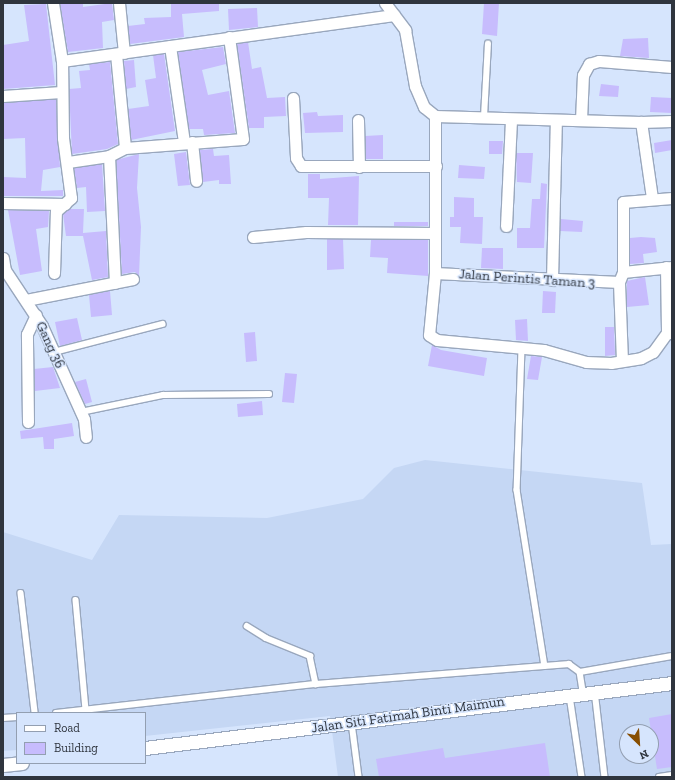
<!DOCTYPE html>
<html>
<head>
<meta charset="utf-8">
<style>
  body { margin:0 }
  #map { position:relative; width:675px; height:780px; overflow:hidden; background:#d6e5fd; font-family:"Zilla Slab",serif }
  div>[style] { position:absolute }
  .built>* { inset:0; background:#c5d7f4 }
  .building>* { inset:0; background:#c7bcfd }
  .roads { filter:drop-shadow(1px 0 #99a7bd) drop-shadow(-1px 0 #99a7bd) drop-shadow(0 1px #99a7bd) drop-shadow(0 -1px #99a7bd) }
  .service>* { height:5.5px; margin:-2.75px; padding:0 2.75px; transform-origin:2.75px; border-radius:2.75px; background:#fff }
  .minor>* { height:11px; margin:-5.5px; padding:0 5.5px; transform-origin:5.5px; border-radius:5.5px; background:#fff }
  .tertiary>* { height:13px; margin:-6.5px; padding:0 6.5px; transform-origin:6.5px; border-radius:6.5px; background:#fff }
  span { translate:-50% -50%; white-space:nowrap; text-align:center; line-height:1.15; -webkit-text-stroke:3px #d6e5fd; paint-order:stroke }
  .street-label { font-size:14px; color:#2f353e }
  .frame { position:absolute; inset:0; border:4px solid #2f353e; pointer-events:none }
  .legend { position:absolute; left:16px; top:712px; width:130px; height:52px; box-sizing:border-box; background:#d6e5fd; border:1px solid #939fb1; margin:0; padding:5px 7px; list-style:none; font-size:12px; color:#2f353e }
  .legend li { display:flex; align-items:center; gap:8px; height:20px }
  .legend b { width:20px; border:1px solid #939fb1 }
  .north { position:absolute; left:619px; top:724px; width:40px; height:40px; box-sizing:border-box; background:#d6e5fd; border:1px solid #939fb1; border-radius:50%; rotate:155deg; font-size:11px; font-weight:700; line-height:16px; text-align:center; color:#2f353e }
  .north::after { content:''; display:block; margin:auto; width:14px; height:18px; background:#874e02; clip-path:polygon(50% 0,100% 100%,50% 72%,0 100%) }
</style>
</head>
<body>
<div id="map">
  <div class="built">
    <div style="clip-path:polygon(evenodd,425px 460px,642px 483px,651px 545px,672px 544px,672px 777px,338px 777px,330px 716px,145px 736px,145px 713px,17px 713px,17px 750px,3px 751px,3px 532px,92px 560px,119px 515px,267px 518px,363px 499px,394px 468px,425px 460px,627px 732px,651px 732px,651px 756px,627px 756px,627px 732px)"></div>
  </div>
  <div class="building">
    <div style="clip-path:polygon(60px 3px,83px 3px,83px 7px,112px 3px,114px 20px,102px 22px,103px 48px,68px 52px)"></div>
    <div style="clip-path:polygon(171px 3px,219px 3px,219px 11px,182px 14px,184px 37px,130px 44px,128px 26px,145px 24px,144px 18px,171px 17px)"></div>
    <div style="clip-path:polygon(484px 3px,499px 3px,497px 36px,482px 34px)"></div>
    <div style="clip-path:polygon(46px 4px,55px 85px,3px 89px,3px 45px,29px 41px,24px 5px)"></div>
    <div style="clip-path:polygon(257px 8px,258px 27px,229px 30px,228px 9px)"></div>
    <div style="clip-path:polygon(648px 38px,649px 58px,620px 56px,623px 39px)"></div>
    <div style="clip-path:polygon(248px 42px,252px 69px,261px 67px,267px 98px,285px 97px,286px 116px,264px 117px,264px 128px,249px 128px,237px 44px)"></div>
    <div style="clip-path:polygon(223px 47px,226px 64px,202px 70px,208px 95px,229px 91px,235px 133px,204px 135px,203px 129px,189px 129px,178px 52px)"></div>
    <div style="clip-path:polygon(164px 54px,175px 131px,131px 140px,128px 109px,149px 106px,145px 80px,156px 78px,153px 55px)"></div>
    <div style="clip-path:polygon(134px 60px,136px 87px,126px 89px,124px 61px)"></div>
    <div style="clip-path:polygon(110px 62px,118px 144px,107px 149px,72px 154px,69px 89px,81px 88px,79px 71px,90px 70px,89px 64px)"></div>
    <div style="clip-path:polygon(601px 84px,619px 86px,618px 97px,599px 96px)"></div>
    <div style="clip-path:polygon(651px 97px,672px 98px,672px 113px,650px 112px)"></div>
    <div style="clip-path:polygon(56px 99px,60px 167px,43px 170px,41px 191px,63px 190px,63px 196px,3px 196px,3px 177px,26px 178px,25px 138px,3px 139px,4px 103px)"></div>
    <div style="clip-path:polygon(317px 112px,318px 116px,343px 115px,343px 132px,305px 133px,303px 113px)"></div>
    <div style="clip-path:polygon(383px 135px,383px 159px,366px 159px,365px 136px)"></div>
    <div style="clip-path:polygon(672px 140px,672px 150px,655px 153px,654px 143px)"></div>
    <div style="clip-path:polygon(489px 141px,503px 141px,502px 154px,489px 154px)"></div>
    <div style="clip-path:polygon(213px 149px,214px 156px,229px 155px,231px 184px,219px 184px,219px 180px,203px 182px,200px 150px)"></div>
    <div style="clip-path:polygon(186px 152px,190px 185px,178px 186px,174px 154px)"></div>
    <div style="clip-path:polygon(516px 153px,533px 153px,531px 183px,517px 182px)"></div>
    <div style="clip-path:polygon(139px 154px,137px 188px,141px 227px,139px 276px,135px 272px,122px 274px,116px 160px)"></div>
    <div style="clip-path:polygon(102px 164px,105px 211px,87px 212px,86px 187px,77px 188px,74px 168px)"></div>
    <div style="clip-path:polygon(459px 165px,485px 167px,484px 179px,458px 178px)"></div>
    <div style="clip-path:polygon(308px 174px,320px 174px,320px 179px,359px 176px,358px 225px,328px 225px,329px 198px,308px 198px)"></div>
    <div style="clip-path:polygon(541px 183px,547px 184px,544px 248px,517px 248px,517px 228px,530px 228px,532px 199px,540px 199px)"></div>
    <div style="clip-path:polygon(454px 197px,474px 198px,474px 217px,483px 217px,482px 244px,460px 243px,461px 227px,450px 227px,450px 217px,454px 217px)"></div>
    <div style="clip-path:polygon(70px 209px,84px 209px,83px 233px,106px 231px,108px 277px,92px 280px,83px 236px,66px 236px,63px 214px)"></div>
    <div style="clip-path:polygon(8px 210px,49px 211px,48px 227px,36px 229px,42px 271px,20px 275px)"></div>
    <div style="clip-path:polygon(561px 219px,583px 221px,582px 232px,560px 231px)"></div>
    <div style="clip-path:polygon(394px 222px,428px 222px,428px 226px,394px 226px)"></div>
    <div style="clip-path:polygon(641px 237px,655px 238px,657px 252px,643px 254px,644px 263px,630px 264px,630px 238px)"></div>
    <div style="clip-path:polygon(327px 239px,343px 239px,344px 269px,327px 270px)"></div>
    <div style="clip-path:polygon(371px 240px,428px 240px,428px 276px,387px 273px,388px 258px,370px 257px)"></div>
    <div style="clip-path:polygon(482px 248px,503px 248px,503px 269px,481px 268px)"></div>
    <div style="clip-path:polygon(645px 277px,649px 305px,627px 307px,627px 281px)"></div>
    <div style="clip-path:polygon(110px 291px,112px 315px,91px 317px,89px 295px)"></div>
    <div style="clip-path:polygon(543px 291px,556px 292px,555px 313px,542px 313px)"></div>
    <div style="clip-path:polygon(77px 318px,82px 340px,60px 346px,55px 322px)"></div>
    <div style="clip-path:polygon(527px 319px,528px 341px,516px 340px,515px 320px)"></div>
    <div style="clip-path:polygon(605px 327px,614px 327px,615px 355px,605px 356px)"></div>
    <div style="clip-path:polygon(255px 332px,257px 361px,246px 362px,244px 333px)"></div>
    <div style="clip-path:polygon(432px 345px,441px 350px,487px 358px,484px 376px,428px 366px)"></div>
    <div style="clip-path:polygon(531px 356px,542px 357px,538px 380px,527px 379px)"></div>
    <div style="clip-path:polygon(53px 367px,60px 388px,35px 391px,34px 369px)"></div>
    <div style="clip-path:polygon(285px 373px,297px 374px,294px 403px,282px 402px)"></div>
    <div style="clip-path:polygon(86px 379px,92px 402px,85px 404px,75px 382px)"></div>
    <div style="clip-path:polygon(262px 401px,263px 415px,238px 417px,237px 404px)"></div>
    <div style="clip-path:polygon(72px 423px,74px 436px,54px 439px,54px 449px,44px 449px,43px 437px,21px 439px,20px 431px)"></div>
    <div style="clip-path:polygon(672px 714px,672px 767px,657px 769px,649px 718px)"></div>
    <div style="clip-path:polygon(545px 743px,550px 777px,379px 777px,376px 759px,443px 748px,445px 758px)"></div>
  </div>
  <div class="roads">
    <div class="service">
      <div style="left:484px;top:117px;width:73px;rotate:-86.9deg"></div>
      <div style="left:522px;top:349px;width:141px;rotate:92deg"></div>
      <div style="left:517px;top:490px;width:178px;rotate:81deg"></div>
      <div style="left:54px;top:352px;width:112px;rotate:-14.5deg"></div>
      <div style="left:81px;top:412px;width:84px;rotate:-11.7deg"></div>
      <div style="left:163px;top:395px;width:106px;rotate:-0.5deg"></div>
      <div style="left:21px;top:593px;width:121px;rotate:83.3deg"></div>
      <div style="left:76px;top:600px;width:110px;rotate:84.8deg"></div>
      <div style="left:247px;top:626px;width:22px;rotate:32deg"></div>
      <div style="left:266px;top:638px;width:48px;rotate:22.2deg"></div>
      <div style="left:310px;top:656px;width:29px;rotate:78deg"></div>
      <div style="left:580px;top:672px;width:93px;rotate:-9.9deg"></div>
      <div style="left:595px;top:691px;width:87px;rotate:83.4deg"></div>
      <div style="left:570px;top:696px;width:82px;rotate:81.6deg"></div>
      <div style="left:56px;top:713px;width:262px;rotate:-6.4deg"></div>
      <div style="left:316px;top:684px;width:254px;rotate:-4.5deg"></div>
      <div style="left:569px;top:664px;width:14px;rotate:36deg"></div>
      <div style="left:580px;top:672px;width:20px;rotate:81deg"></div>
      <div style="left:3px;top:718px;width:14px;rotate:-4deg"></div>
      <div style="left:352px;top:723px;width:54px;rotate:82.6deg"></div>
      <div style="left:659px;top:777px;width:13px;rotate:-9deg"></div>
    </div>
    <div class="minor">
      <div style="left:53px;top:3px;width:59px;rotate:81.2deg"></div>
      <div style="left:119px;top:3px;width:50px;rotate:84.3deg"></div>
      <div style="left:385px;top:3px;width:34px;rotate:53deg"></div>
      <div style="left:405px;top:30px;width:57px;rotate:79.9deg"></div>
      <div style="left:415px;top:86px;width:23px;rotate:67deg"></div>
      <div style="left:424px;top:107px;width:14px;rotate:39deg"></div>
      <div style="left:435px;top:116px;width:206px;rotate:1.7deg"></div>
      <div style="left:170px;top:46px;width:97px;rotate:81.7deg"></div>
      <div style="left:116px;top:54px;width:94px;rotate:84.5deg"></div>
      <div style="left:3px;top:96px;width:58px;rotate:-3.9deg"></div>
      <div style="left:293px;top:98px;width:60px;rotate:87.1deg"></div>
      <div style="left:296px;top:158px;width:9px;rotate:58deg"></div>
      <div style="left:301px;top:166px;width:135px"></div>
      <div style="left:435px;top:116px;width:157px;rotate:90deg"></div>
      <div style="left:435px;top:273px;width:62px;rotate:95.5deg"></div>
      <div style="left:429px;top:335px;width:9px;rotate:32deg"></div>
      <div style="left:437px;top:340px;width:107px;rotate:5.3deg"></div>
      <div style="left:544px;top:350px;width:44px;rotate:15.9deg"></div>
      <div style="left:586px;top:362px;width:25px;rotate:2deg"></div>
      <div style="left:611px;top:363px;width:30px;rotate:-9deg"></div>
      <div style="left:641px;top:358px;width:13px;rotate:-27deg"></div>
      <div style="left:653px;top:352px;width:24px;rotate:-54deg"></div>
      <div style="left:667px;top:333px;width:5px"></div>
      <div style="left:358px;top:120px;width:47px;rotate:88.8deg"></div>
      <div style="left:581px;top:120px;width:45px;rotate:-87.5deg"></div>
      <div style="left:583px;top:75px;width:13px;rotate:-61deg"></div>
      <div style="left:589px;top:64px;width:10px;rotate:-17deg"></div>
      <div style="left:599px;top:61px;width:73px;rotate:4.7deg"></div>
      <div style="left:192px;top:142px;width:39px;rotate:84deg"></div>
      <div style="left:109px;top:156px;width:127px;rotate:87.3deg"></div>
      <div style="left:68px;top:162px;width:41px;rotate:-8.3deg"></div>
      <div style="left:109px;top:156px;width:18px;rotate:-27deg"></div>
      <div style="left:125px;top:148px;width:118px;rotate:-4.4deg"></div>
      <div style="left:243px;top:139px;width:103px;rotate:-97.8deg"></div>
      <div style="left:652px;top:198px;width:77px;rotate:-98.2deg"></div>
      <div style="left:641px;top:122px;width:31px;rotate:-2deg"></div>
      <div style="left:3px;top:203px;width:62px;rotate:0.9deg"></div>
      <div style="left:506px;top:226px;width:107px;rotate:-87.3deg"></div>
      <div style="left:253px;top:237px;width:53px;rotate:-5.4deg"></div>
      <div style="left:306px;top:232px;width:129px;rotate:0.4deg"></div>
      <div style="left:3px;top:258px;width:12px;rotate:81deg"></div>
      <div style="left:5px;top:270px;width:67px;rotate:56.5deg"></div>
      <div style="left:42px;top:326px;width:102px;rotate:65.7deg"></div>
      <div style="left:84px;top:419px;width:18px;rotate:84deg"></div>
      <div style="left:666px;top:267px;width:66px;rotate:89.1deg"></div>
      <div style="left:623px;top:272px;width:70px;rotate:-90deg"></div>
      <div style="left:623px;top:202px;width:49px;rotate:-4.7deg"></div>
      <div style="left:54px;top:273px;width:62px;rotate:-88.2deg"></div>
      <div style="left:56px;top:211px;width:20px;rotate:-41deg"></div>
      <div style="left:71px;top:198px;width:61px;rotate:-97.6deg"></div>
      <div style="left:63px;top:138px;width:77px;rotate:-90.7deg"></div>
      <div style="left:62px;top:61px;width:335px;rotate:-7.9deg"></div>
      <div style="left:435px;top:273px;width:184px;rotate:2.8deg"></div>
      <div style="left:552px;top:280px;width:160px;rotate:-88.6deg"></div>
      <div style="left:26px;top:300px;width:109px;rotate:-11.1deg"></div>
      <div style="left:622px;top:361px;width:79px;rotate:-92.2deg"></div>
      <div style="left:619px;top:282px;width:11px;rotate:-68deg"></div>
      <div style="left:623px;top:272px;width:49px;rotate:-5.8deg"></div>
      <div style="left:28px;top:422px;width:88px;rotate:-90.7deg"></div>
      <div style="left:27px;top:334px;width:21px;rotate:-65deg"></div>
    </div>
    <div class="tertiary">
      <div style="left:145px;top:748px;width:531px;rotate:-7.03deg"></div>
      <div style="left:3px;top:765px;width:19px;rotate:-6deg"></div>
    </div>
  </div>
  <div class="street-label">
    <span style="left:527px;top:279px;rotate:4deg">Jalan Perintis Taman 3</span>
    <span style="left:50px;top:345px;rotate:65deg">Gang 36</span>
    <span style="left:408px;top:715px;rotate:-8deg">Jalan Siti Fatimah Binti Maimun</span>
  </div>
  <div class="frame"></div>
  <ul class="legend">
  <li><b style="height:5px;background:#fff"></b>Road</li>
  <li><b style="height:11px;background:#c7bcfd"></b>Building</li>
  </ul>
  <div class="north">N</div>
</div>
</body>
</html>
